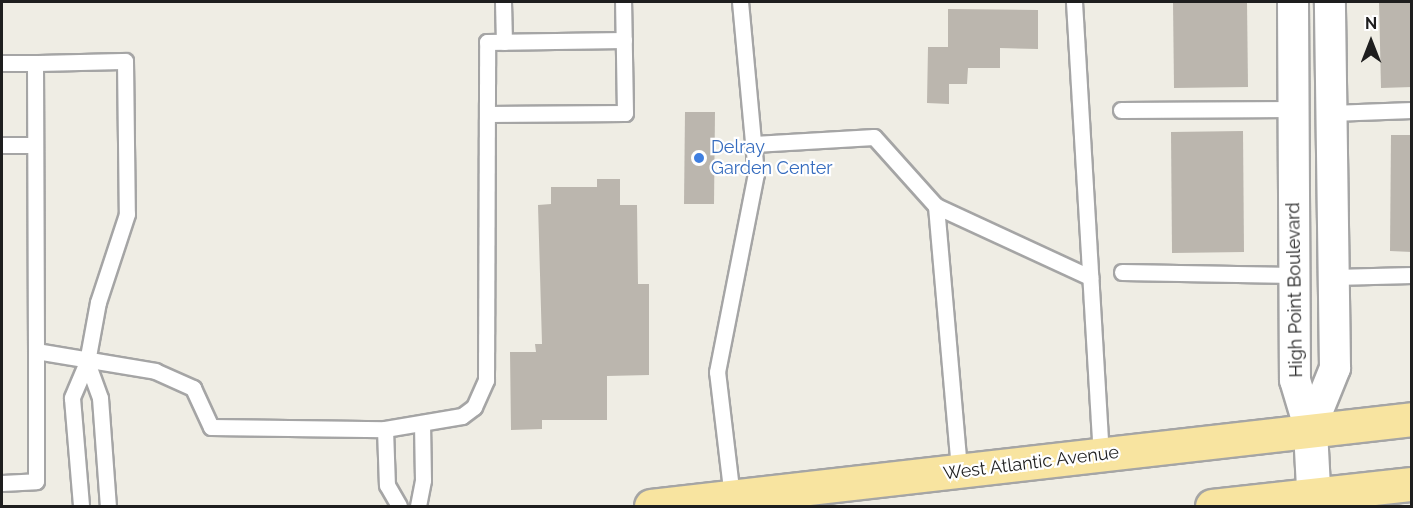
<!DOCTYPE html>
<html>
<head>
<meta charset="utf-8">
<style>
  body { margin:0 }
  #map { position:relative; width:1413px; height:508px; overflow:hidden; background:#efede4; font-family:Raleway,sans-serif }
  div>[style] { position:absolute }
  .building>* { inset:0; background:#bbb6ae }
  .roads { filter:drop-shadow(2px 0 #a5a5a5) drop-shadow(-2px 0 #a5a5a5) drop-shadow(0 2px #a5a5a5) drop-shadow(0 -2px #a5a5a5) }
  .service>* { height:15px; margin:-7.5px; padding:0 7.5px; transform-origin:7.5px; border-radius:7.5px; background:#fff }
  .minor>* { height:30px; margin:-15px; padding:0 15px; transform-origin:15px; border-radius:15px; background:#fff }
  .tertiary>* { height:33px; margin:-16.5px; padding:0 16.5px; transform-origin:16.5px; border-radius:16.5px; background:#fff }
  .primary>* { height:33px; margin:-16.5px; padding:0 16.5px; transform-origin:16.5px; border-radius:16.5px; background:#f8e4a0 }
  .dots>* { width:16px; height:16px; translate:-50% -50%; box-sizing:border-box; border:3px solid #fff; border-radius:50% }
  span { translate:-50% -50%; white-space:nowrap; text-align:center; line-height:1.15; -webkit-text-stroke:4.5px #fff; paint-order:stroke }
  .shop-label { font-size:18px; color:#366cbe }
  .left { translate:0 -50%; text-align:left }
  .street-label { font-size:18px; color:#1e1e1e }
  .frame { position:absolute; inset:0; border:3px solid #1e1e1e; pointer-events:none }
  .north { position:absolute; left:1341px; top:12px; width:60px; height:60px; -webkit-text-stroke:4px #fff; paint-order:stroke; rotate:0deg; font-size:16px; font-weight:700; line-height:24px; text-align:center; color:#1e1e1e }
  .north::after { content:''; display:block; margin:auto; width:21px; height:27px; background:#1e1e1e; clip-path:polygon(50% 0,100% 100%,50% 72%,0 100%) }
</style>
</head>
<body>
<div id="map">
  <div class="building">
    <div style="clip-path:polygon(1173px 2px,1247px 2px,1248px 87px,1174px 88px)"></div>
    <div style="clip-path:polygon(1379px 2px,1412px 2px,1412px 87px,1381px 88px)"></div>
    <div style="clip-path:polygon(948px 9px,1038px 10px,1038px 49px,1000px 48px,1000px 68px,968px 68px,967px 84px,949px 84px,949px 104px,927px 103px,928px 47px,948px 47px)"></div>
    <div style="clip-path:polygon(685px 112px,715px 112px,714px 204px,684px 204px)"></div>
    <div style="clip-path:polygon(1243px 131px,1244px 252px,1172px 253px,1171px 132px)"></div>
    <div style="clip-path:polygon(1391px 135px,1412px 135px,1412px 252px,1390px 251px)"></div>
    <div style="clip-path:polygon(597px 179px,620px 179px,620px 205px,637px 205px,638px 284px,649px 284px,649px 375px,607px 376px,607px 420px,542px 420px,542px 429px,511px 430px,510px 352px,536px 352px,535px 344px,542px 344px,538px 205px,551px 204px,551px 187px,597px 187px)"></div>
  </div>
  <div class="roads">
    <div class="service">
      <div style="left:503px;top:2px;width:40px;rotate:88.6deg"></div>
      <div style="left:1074px;top:2px;width:454px;rotate:86.6deg"></div>
      <div style="left:2px;top:63px;width:33px"></div>
      <div style="left:35px;top:63px;width:288px;rotate:89.8deg"></div>
      <div style="left:36px;top:351px;width:121px;rotate:9.5deg"></div>
      <div style="left:155px;top:371px;width:42px;rotate:24.1deg"></div>
      <div style="left:193px;top:388px;width:43px;rotate:65.2deg"></div>
      <div style="left:211px;top:427px;width:174px;rotate:0.7deg"></div>
      <div style="left:385px;top:429px;width:78px;rotate:-9.6deg"></div>
      <div style="left:462px;top:416px;width:15px;rotate:-37deg"></div>
      <div style="left:474px;top:407px;width:30px;rotate:-66deg"></div>
      <div style="left:486px;top:380px;width:338px;rotate:-89.8deg"></div>
      <div style="left:487px;top:42px;width:137px;rotate:-0.8deg"></div>
      <div style="left:35px;top:63px;width:90px;rotate:-1.3deg"></div>
      <div style="left:125px;top:61px;width:153px;rotate:89.3deg"></div>
      <div style="left:127px;top:214px;width:93px;rotate:108.2deg"></div>
      <div style="left:98px;top:302px;width:61px;rotate:100.4deg"></div>
      <div style="left:87px;top:362px;width:39px;rotate:113deg"></div>
      <div style="left:72px;top:398px;width:108px;rotate:85.2deg"></div>
      <div style="left:1121px;top:110px;width:173px;rotate:-0.3deg"></div>
      <div style="left:1331px;top:113px;width:81px;rotate:-2.1deg"></div>
      <div style="left:487px;top:114px;width:138px;rotate:-0.4deg"></div>
      <div style="left:625px;top:113px;width:111px;rotate:-91deg"></div>
      <div style="left:754px;top:144px;width:120px;rotate:-3.3deg"></div>
      <div style="left:874px;top:137px;width:93px;rotate:48.1deg"></div>
      <div style="left:936px;top:206px;width:170px;rotate:24.8deg"></div>
      <div style="left:2px;top:145px;width:33px"></div>
      <div style="left:936px;top:206px;width:266px;rotate:85deg"></div>
      <div style="left:1122px;top:272px;width:172px;rotate:1deg"></div>
      <div style="left:1334px;top:277px;width:78px;rotate:-1.5deg"></div>
      <div style="left:87px;top:362px;width:38px;rotate:70deg"></div>
      <div style="left:100px;top:398px;width:108px;rotate:85.8deg"></div>
      <div style="left:385px;top:429px;width:56px;rotate:88deg"></div>
      <div style="left:387px;top:485px;width:24px;rotate:60deg"></div>
      <div style="left:2px;top:483px;width:34px;rotate:-3deg"></div>
      <div style="left:36px;top:481px;width:130px;rotate:-90deg"></div>
      <div style="left:732px;top:497px;width:126px;rotate:-96.8deg"></div>
      <div style="left:717px;top:372px;width:202px;rotate:-78.9deg"></div>
      <div style="left:756px;top:174px;width:173px;rotate:-95.3deg"></div>
      <div style="left:418px;top:506px;width:26px;rotate:-79deg"></div>
      <div style="left:423px;top:480px;width:55px;rotate:-91deg"></div>
    </div>
    <div class="minor">
      <div style="left:1293px;top:2px;width:378px;rotate:89.7deg"></div>
      <div style="left:1295px;top:380px;width:52px;rotate:73.3deg"></div>
      <div style="left:1310px;top:430px;width:67px;rotate:-68deg"></div>
      <div style="left:1335px;top:368px;width:366px;rotate:-90.8deg"></div>
    </div>
    <div class="tertiary">
      <div style="left:1310px;top:430px;width:76px;rotate:87deg"></div>
    </div>
    <div class="primary">
      <div style="left:651px;top:506px;width:766px;rotate:-6.52deg"></div>
      <div style="left:1212px;top:506px;width:201px;rotate:-6.3deg"></div>
    </div>
  </div>
  <div class="dots">
    <div style="left:699px;top:158px;background:#3f7fe0"></div>
  </div>
  <div class="shop-label">
    <span class="left" style="left:711px;top:158px">Delray<br>Garden Center</span>
  </div>
  <div class="street-label">
    <span style="left:1295px;top:290px;rotate:-91deg">High Point Boulevard</span>
    <span style="left:1031px;top:463px;rotate:-7deg">West Atlantic Avenue</span>
  </div>
  <div class="frame"></div>
  <div class="north">N</div>
</div>
</body>
</html>
